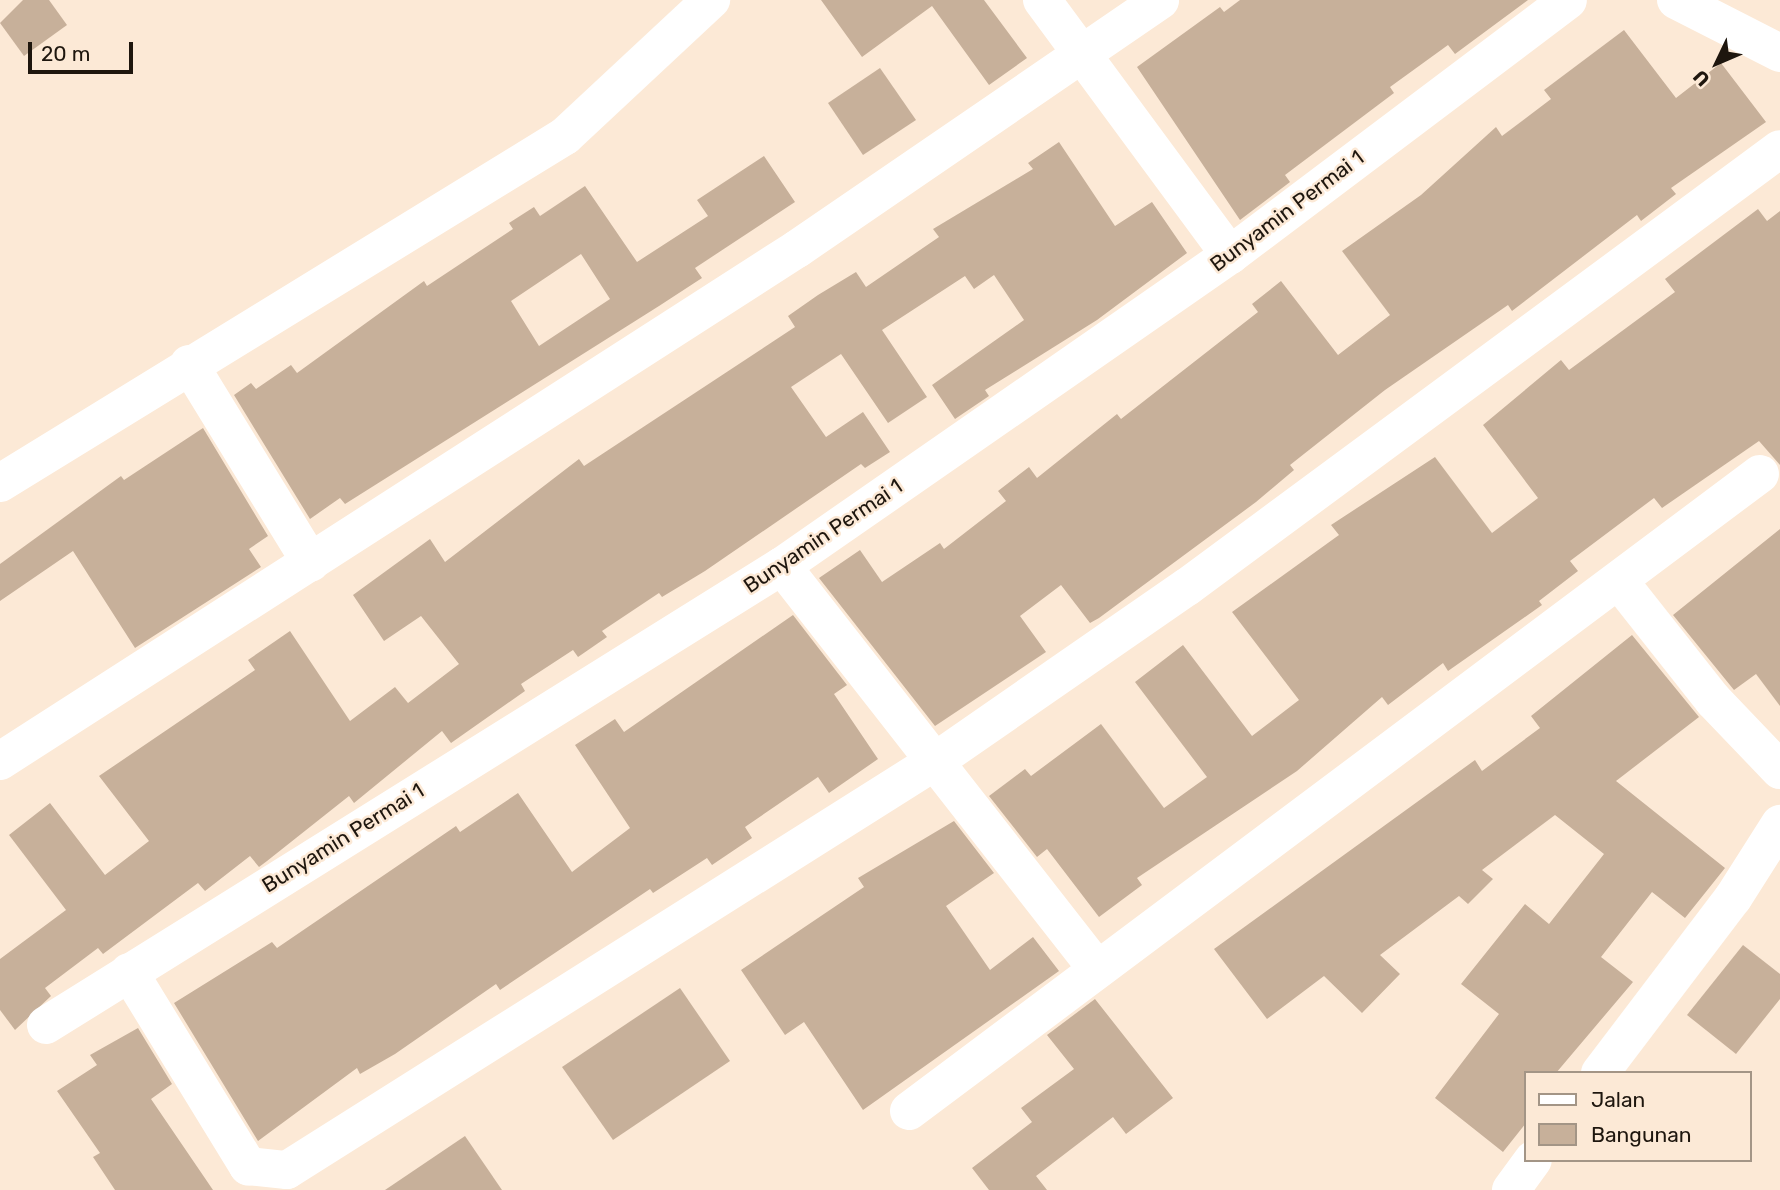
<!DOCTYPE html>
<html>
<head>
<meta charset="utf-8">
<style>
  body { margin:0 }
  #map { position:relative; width:1780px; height:1190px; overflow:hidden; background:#fce9d6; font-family:Rubik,sans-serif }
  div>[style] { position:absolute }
  .building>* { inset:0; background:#c7b09a }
  .minor>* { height:38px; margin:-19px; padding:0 19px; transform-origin:19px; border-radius:19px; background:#fff }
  span { translate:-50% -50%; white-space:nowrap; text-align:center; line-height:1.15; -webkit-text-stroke:5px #fce9d6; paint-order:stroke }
  .street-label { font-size:21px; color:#1e160e }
  .legend { position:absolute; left:1524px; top:1071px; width:228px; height:91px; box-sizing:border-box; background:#fce9d6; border:2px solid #a39586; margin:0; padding:9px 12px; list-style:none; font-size:21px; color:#1e160e }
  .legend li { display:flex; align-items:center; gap:14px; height:35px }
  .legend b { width:35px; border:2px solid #a39586 }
  .north { position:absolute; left:1682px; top:28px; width:70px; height:70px; -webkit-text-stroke:5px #fce9d6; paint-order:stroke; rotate:226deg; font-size:19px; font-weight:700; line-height:28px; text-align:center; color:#1e160e }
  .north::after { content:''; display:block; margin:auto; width:24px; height:32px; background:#1e160e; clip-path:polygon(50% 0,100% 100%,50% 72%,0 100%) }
  .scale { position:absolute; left:28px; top:42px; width:105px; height:32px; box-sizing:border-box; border:4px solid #1e160e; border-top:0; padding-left:9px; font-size:21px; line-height:24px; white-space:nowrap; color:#1e160e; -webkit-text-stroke:5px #fce9d6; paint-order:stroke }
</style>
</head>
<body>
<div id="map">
  <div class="building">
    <div style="clip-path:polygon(23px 0,49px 0,67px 25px,24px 56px,0 23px)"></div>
    <div style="clip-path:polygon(821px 0,984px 0,1027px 58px,989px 85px,932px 6px,862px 57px)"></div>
    <div style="clip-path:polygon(1240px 0,1528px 0,1455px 54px,1448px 45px,1390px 87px,1394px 93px,1285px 175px,1290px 182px,1240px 220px,1137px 67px,1220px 7px,1224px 12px)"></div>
    <div style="clip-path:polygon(1624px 30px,1676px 98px,1721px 63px,1766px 122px,1671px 188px,1676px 194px,1641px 221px,1637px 215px,1512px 311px,1508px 305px,1385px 390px,1290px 465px,1294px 470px,1256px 502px,1099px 618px,1090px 623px,1061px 585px,1020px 616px,1046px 652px,935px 726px,819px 578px,860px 550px,882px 582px,940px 543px,944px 549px,1006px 501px,998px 491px,1029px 467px,1037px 478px,1117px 414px,1121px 419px,1258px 312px,1252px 304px,1281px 281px,1338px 355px,1390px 315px,1342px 251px,1421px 195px,1496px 127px,1502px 136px,1551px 99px,1544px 90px)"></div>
    <div style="clip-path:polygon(880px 68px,916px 120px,863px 155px,828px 103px)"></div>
    <div style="clip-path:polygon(1059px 142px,1115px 226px,1152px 202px,1187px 253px,1097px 320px,985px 390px,989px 396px,955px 419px,932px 385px,1024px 320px,994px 275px,974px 289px,965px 276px,882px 330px,927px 397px,888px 423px,841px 354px,791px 387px,826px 437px,863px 412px,890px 452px,865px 468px,861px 464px,705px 571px,662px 597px,659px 593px,602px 631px,607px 637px,578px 657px,573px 650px,521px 684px,525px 691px,451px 743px,442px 731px,354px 803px,349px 796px,267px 861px,259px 867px,250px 856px,205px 891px,198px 883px,103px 954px,98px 948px,45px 988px,51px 996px,15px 1030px,0 1010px,0 959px,66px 910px,9px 835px,50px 803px,105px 875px,149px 841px,99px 776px,255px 670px,248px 660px,290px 631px,350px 721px,395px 687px,408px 703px,459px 664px,421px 616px,384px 641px,353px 595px,430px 539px,445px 562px,579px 459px,584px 466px,795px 327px,788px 316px,818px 295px,856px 272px,866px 287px,939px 237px,933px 229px,1033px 169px,1028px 163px)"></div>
    <div style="clip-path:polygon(evenodd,764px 156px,795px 202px,695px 268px,702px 278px,659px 306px,345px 504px,340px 498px,310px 519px,234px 395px,251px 383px,256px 389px,291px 365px,297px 373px,424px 281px,427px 286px,513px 229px,509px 223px,534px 207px,540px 216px,585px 186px,637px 262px,708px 216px,697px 200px,764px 156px,581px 254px,610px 299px,539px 346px,511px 301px,581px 254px)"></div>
    <div style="clip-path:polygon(1758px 209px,1767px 221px,1780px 211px,1780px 465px,1759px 441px,1662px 508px,1654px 498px,1570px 561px,1578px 571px,1539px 601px,1542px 605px,1448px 671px,1443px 663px,1388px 705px,1382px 697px,1297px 771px,1137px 878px,1142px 885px,1099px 917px,1047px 849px,1037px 857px,989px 796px,1025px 769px,1031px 776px,1101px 724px,1164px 808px,1207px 777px,1135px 682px,1183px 645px,1252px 736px,1299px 700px,1232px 612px,1339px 535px,1331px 525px,1435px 457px,1492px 533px,1538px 498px,1483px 425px,1561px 360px,1569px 370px,1675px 292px,1665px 279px)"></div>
    <div style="clip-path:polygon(203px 428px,268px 536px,249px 549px,261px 567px,135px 648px,73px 551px,0 601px,0 564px,121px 476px,124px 480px)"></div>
    <div style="clip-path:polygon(1780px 529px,1780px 706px,1756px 674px,1734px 690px,1673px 615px)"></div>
    <div style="clip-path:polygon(793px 615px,847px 685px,834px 694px,878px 759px,829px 793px,818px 777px,745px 827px,752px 838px,712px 865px,707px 858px,653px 893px,650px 889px,500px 990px,496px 984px,395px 1054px,360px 1074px,357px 1068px,258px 1141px,174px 1003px,272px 942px,277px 948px,456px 826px,460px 832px,518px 793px,572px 872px,630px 828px,575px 745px,615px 719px,624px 732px)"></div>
    <div style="clip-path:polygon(1632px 635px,1699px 717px,1616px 781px,1725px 868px,1685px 918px,1652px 892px,1601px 957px,1633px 982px,1556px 1073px,1526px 1073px,1526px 1123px,1503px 1152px,1435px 1098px,1499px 1014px,1461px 984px,1525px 904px,1549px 924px,1604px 854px,1555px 815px,1482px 870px,1493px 879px,1468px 904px,1459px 896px,1380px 955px,1400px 974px,1362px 1013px,1324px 976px,1267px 1019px,1214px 949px,1475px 760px,1482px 771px,1540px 728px,1531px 716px)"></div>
    <div style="clip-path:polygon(954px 821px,994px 873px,946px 906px,990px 970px,1033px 937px,1059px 971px,863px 1110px,804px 1022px,785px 1035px,741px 970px,864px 887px,858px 878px)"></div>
    <div style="clip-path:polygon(1743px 945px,1780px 974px,1780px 999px,1736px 1054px,1687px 1015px)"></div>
    <div style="clip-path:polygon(680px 988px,730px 1061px,613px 1140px,562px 1067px)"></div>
    <div style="clip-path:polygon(1095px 999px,1173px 1098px,1126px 1134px,1113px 1117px,1036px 1176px,1047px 1190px,989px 1190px,972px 1168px,1032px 1122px,1021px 1108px,1074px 1069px,1047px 1035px)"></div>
    <div style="clip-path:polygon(138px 1028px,172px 1084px,151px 1099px,213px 1190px,115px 1190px,93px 1157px,100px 1153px,57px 1091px,97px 1065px,90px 1055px)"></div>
    <div style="clip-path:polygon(465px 1136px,502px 1190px,385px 1190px)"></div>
  </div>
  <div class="minor">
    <div style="left:1042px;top:0;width:317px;rotate:53.6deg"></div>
    <div style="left:1676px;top:0;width:117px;rotate:27deg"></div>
    <div style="left:189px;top:364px;width:233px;rotate:58.5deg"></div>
    <div style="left:0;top:483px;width:663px;rotate:-31.56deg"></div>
    <div style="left:565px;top:136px;width:200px;rotate:-43deg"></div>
    <div style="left:782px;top:566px;width:512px;rotate:51.99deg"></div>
    <div style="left:1619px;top:581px;width:152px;rotate:51.7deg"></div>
    <div style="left:1713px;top:700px;width:97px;rotate:46.3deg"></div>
    <div style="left:0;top:761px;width:947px;rotate:-32.72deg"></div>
    <div style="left:797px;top:249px;width:440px;rotate:-34.4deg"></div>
    <div style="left:129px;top:972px;width:228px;rotate:58.5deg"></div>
    <div style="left:248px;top:1166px;width:39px;rotate:6deg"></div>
    <div style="left:287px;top:1170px;width:765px;rotate:-32.24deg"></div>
    <div style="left:934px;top:762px;width:308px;rotate:-34.7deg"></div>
    <div style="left:1187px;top:587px;width:737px;rotate:-36.45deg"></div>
    <div style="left:46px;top:1025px;width:867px;rotate:-31.95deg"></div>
    <div style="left:782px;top:566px;width:545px;rotate:-34.77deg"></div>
    <div style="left:1230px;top:255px;width:423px;rotate:-37deg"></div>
    <div style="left:1600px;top:1073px;width:220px;rotate:-52.8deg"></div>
    <div style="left:1733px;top:898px;width:88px;rotate:-57.6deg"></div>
    <div style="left:909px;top:1111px;width:1063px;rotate:-36.82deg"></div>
    <div style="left:1511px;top:1190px;width:37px;rotate:-54deg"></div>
  </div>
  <div class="street-label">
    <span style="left:1287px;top:211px;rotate:-37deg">Bunyamin Permai 1</span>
    <span style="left:823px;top:536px;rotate:-34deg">Bunyamin Permai 1</span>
    <span style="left:343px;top:838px;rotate:-32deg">Bunyamin Permai 1</span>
  </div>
  <ul class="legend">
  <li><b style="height:9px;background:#fff"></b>Jalan</li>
  <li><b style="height:19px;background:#c7b09a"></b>Bangunan</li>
  </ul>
  <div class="north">U</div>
  <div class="scale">20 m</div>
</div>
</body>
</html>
